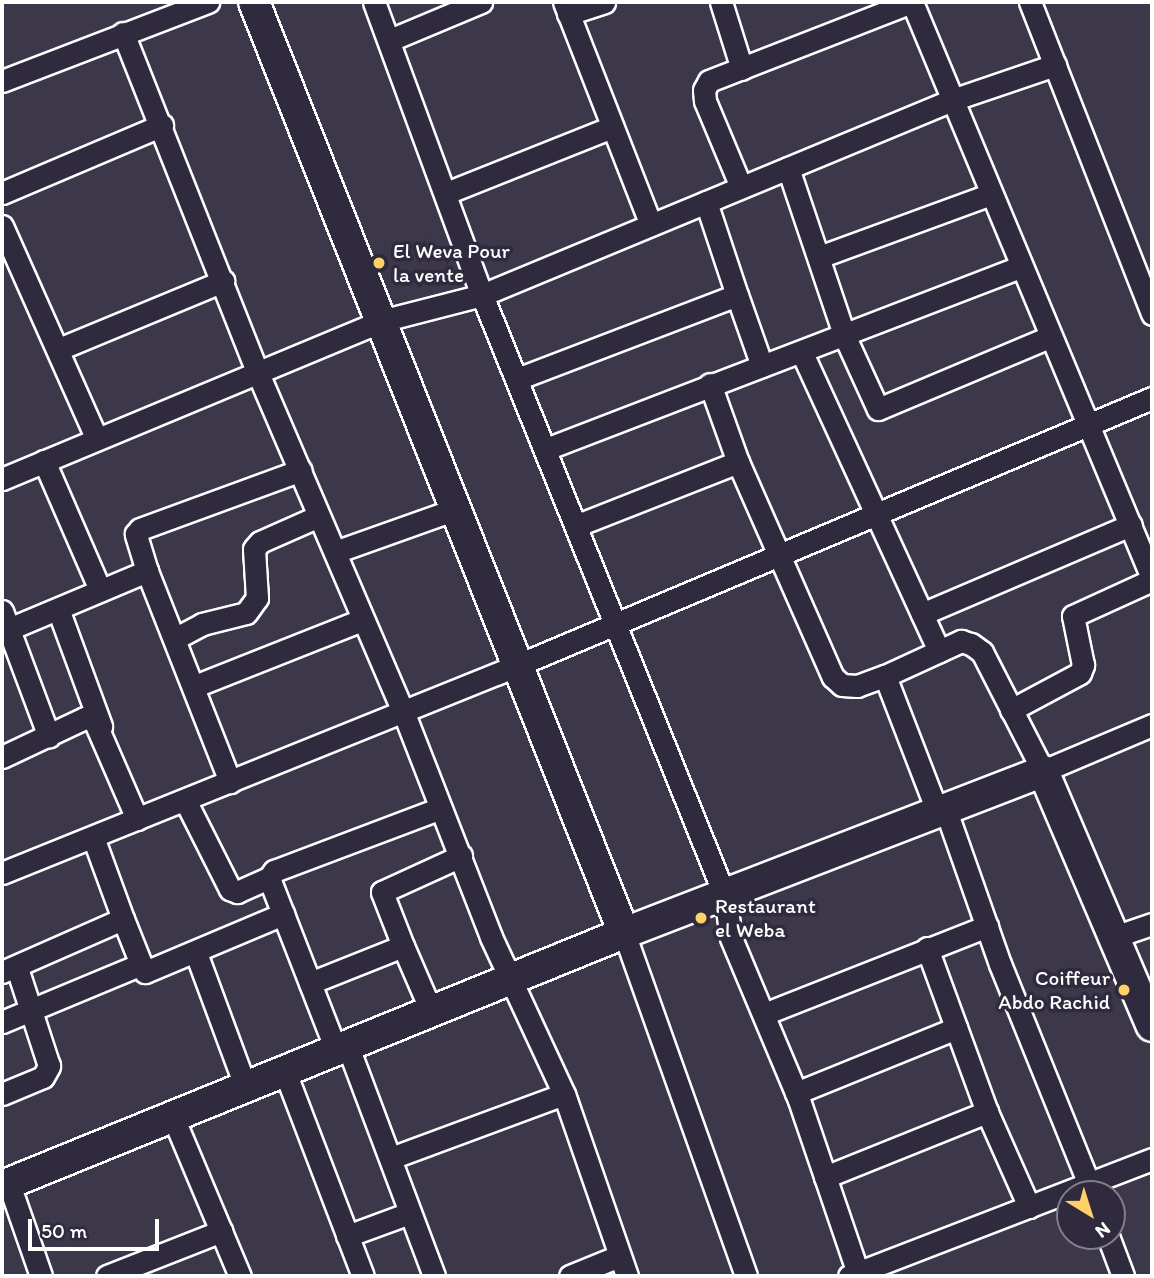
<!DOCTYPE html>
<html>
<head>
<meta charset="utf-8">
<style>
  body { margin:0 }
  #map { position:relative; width:1154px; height:1278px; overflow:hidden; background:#3c3749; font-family:Itim,sans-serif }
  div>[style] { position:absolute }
  .roads { filter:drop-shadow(2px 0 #fff) drop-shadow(-2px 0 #fff) drop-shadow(0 2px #fff) drop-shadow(0 -2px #fff) }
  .street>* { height:21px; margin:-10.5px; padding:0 10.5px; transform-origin:10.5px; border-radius:10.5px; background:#2f2a3d }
  .secondary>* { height:30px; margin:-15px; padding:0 15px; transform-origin:15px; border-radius:15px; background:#2f2a3d }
  .dots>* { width:19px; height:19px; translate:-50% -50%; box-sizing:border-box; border:4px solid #2f2a3d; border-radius:50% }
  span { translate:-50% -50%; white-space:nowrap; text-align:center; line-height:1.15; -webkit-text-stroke:7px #2f2a3d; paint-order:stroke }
  .poi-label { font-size:21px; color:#fff }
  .left { translate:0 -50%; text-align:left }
  .right { translate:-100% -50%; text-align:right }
  .frame { position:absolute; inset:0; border:4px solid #fff; pointer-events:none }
  .north { position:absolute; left:1056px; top:1180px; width:70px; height:70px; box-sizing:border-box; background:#2f2a3d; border:2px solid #827f8b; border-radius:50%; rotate:142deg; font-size:19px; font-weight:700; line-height:28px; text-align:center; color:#fff }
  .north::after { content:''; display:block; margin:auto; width:24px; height:32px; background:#ffd166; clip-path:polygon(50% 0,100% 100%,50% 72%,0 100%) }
  .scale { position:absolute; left:28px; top:1219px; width:131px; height:32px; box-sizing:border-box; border:4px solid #fff; border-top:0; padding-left:9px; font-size:21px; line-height:24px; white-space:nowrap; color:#fff; -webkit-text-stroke:5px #2f2a3d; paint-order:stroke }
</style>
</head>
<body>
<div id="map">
  <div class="roads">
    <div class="street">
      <div style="left:374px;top:2px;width:312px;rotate:69.8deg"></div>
      <div style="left:482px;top:295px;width:648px;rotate:67.99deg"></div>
      <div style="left:725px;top:896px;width:42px;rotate:81.9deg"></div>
      <div style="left:731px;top:938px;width:176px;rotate:67.2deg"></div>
      <div style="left:799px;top:1100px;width:183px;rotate:71.2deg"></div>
      <div style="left:564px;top:2px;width:239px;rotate:68.7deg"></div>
      <div style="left:721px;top:2px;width:70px;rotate:72.6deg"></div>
      <div style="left:912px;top:2px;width:624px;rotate:67.38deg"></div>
      <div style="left:1030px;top:2px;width:335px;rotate:68.6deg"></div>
      <div style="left:568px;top:14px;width:38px;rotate:-18deg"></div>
      <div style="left:123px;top:33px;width:364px;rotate:68.4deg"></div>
      <div style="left:257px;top:371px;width:370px;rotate:66.8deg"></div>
      <div style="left:403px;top:711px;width:243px;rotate:68.7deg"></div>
      <div style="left:491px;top:937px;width:173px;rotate:65.1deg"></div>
      <div style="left:564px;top:1094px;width:193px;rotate:70.9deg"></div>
      <div style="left:390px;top:40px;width:99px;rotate:-22.7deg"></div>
      <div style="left:2px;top:81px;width:221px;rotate:-21deg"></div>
      <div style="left:788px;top:168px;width:178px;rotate:71.4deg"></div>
      <div style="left:845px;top:337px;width:79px;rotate:65.4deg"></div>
      <div style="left:878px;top:409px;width:186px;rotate:-22.8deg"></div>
      <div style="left:741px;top:187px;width:93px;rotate:-112.7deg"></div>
      <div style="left:705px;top:101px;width:11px;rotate:-95deg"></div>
      <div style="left:704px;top:90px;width:10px;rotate:-61deg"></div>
      <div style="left:709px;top:81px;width:218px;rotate:-21.3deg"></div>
      <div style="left:2px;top:193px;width:174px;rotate:-23deg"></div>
      <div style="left:446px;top:193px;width:179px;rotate:-21.7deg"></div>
      <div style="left:706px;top:202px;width:98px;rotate:71.6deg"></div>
      <div style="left:2px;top:226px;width:233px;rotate:66deg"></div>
      <div style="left:819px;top:257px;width:183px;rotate:-20.1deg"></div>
      <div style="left:59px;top:349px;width:178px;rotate:-22.5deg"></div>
      <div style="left:802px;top:353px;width:328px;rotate:65.3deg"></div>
      <div style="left:517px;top:379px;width:235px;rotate:-20.9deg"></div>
      <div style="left:737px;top:295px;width:75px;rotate:70.6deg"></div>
      <div style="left:710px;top:384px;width:83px;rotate:70.3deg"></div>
      <div style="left:738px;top:462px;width:235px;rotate:66.2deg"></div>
      <div style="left:833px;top:677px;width:12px;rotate:42deg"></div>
      <div style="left:842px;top:685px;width:15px;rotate:4deg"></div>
      <div style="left:857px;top:686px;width:30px;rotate:-20deg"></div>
      <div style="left:885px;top:676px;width:84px;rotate:-24.7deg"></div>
      <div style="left:961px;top:641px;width:10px;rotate:17deg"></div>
      <div style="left:971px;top:644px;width:14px;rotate:36deg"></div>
      <div style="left:982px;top:652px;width:134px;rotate:62.9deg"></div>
      <div style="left:1043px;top:771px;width:118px;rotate:-22.9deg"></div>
      <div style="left:546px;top:449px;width:508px;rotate:-21.01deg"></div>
      <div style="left:44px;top:461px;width:141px;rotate:66.5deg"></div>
      <div style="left:2px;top:479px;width:411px;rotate:-22.6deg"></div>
      <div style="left:381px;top:321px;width:104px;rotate:-14.4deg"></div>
      <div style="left:482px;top:295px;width:509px;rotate:-22.53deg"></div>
      <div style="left:952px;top:100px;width:109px;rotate:-18.8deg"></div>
      <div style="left:578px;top:525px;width:172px;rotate:-21.5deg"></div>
      <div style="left:335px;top:552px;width:128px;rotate:-19.6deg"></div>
      <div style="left:147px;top:571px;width:227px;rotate:68.5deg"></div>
      <div style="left:58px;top:609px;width:125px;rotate:69.8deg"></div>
      <div style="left:2px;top:611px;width:134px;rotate:69.5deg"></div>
      <div style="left:922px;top:614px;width:227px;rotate:-23.1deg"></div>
      <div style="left:9px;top:629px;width:150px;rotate:-22.8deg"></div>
      <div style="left:147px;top:571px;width:39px;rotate:-107deg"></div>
      <div style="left:136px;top:534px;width:6px;rotate:-51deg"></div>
      <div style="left:140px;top:529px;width:171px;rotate:-20.1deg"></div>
      <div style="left:176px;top:638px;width:30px;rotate:-28deg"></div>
      <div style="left:202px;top:624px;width:45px;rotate:-14deg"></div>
      <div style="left:246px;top:613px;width:19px;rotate:-54deg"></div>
      <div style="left:257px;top:598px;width:49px;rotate:-93.5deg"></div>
      <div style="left:254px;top:549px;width:9px;rotate:-49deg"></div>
      <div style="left:260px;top:542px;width:64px;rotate:-23.8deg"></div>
      <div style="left:885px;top:676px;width:145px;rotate:68.9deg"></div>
      <div style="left:195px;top:686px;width:180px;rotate:-21.6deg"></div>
      <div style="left:1011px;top:710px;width:78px;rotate:-28.2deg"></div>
      <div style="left:1080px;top:673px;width:9px;rotate:-69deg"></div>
      <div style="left:1083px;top:665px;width:50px;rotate:-101.5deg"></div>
      <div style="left:1073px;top:616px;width:87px;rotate:-24.5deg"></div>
      <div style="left:2px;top:757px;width:92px;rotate:-25.2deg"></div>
      <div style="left:85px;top:718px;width:9px;rotate:13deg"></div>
      <div style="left:94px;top:720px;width:108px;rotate:66.5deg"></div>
      <div style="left:185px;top:800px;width:100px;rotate:63.2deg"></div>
      <div style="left:230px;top:889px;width:8px;rotate:23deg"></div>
      <div style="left:237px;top:892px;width:35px;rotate:-24deg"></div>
      <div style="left:269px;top:878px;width:187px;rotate:68.7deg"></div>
      <div style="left:945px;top:808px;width:165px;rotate:70.6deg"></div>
      <div style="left:1000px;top:964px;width:248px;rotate:68deg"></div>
      <div style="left:2px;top:873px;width:556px;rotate:-21.95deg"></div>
      <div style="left:518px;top:665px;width:688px;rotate:-22.84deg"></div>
      <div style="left:269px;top:878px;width:9px;rotate:-54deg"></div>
      <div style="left:274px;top:871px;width:178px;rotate:-20.7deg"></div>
      <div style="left:123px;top:919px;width:48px;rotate:68.2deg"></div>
      <div style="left:624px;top:933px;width:364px;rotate:70.4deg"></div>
      <div style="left:1114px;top:937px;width:40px;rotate:-18.9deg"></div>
      <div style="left:403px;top:946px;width:73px;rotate:66.6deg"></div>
      <div style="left:927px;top:948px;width:175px;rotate:69.9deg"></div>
      <div style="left:987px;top:1112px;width:104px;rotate:66.1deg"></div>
      <div style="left:196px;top:953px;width:144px;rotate:69.7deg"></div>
      <div style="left:2px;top:972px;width:132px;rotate:-23.7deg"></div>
      <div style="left:123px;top:919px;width:87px;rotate:-110.1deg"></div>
      <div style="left:310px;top:983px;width:100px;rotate:-21.7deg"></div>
      <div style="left:403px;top:946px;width:58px;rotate:-111.3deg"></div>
      <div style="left:382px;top:892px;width:87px;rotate:-24.5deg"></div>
      <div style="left:764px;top:1014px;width:240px;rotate:-21.5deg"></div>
      <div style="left:2px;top:1022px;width:151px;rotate:-22.6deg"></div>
      <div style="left:141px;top:964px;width:9px;rotate:63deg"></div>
      <div style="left:145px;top:972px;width:150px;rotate:-22.8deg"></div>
      <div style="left:348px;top:1047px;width:245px;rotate:69.4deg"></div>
      <div style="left:285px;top:1072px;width:218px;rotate:69.1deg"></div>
      <div style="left:796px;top:1093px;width:173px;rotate:-22.1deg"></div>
      <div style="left:2px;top:1094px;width:44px;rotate:-22.5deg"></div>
      <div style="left:43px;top:1077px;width:13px;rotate:-61deg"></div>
      <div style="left:49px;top:1066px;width:103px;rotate:-108.1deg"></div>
      <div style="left:173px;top:1117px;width:173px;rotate:67.2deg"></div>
      <div style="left:391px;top:1158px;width:184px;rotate:-20.3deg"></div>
      <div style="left:825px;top:1177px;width:175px;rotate:-21.9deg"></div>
      <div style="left:9px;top:1184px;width:97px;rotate:70.8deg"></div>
      <div style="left:347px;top:1236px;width:67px;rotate:-20.1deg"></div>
      <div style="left:1108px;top:1236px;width:43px;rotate:69.4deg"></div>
      <div style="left:107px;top:1276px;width:123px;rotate:-21.5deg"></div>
      <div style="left:570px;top:1276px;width:53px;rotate:-22.2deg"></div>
      <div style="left:849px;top:1276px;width:325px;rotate:-21.1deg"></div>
    </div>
    <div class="secondary">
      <div style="left:254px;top:2px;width:1002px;rotate:68.33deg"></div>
      <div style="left:2px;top:1186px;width:671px;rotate:-22.13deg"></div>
      <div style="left:624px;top:933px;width:449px;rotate:-21.1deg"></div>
      <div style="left:1043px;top:771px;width:277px;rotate:66.9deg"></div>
    </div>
  </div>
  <div class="dots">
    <div style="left:379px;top:263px;background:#ffd166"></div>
    <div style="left:701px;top:918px;background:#ffd166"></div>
    <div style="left:1124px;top:990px;background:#ffd166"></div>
  </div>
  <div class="poi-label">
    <span class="left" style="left:393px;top:263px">El Weva Pour<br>la vente</span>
    <span class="left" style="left:715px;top:918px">Restaurant<br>el Weba</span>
    <span class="right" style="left:1110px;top:990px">Coiffeur<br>Abdo Rachid</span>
  </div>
  <div class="frame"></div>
  <div class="north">N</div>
  <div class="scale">50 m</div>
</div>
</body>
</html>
